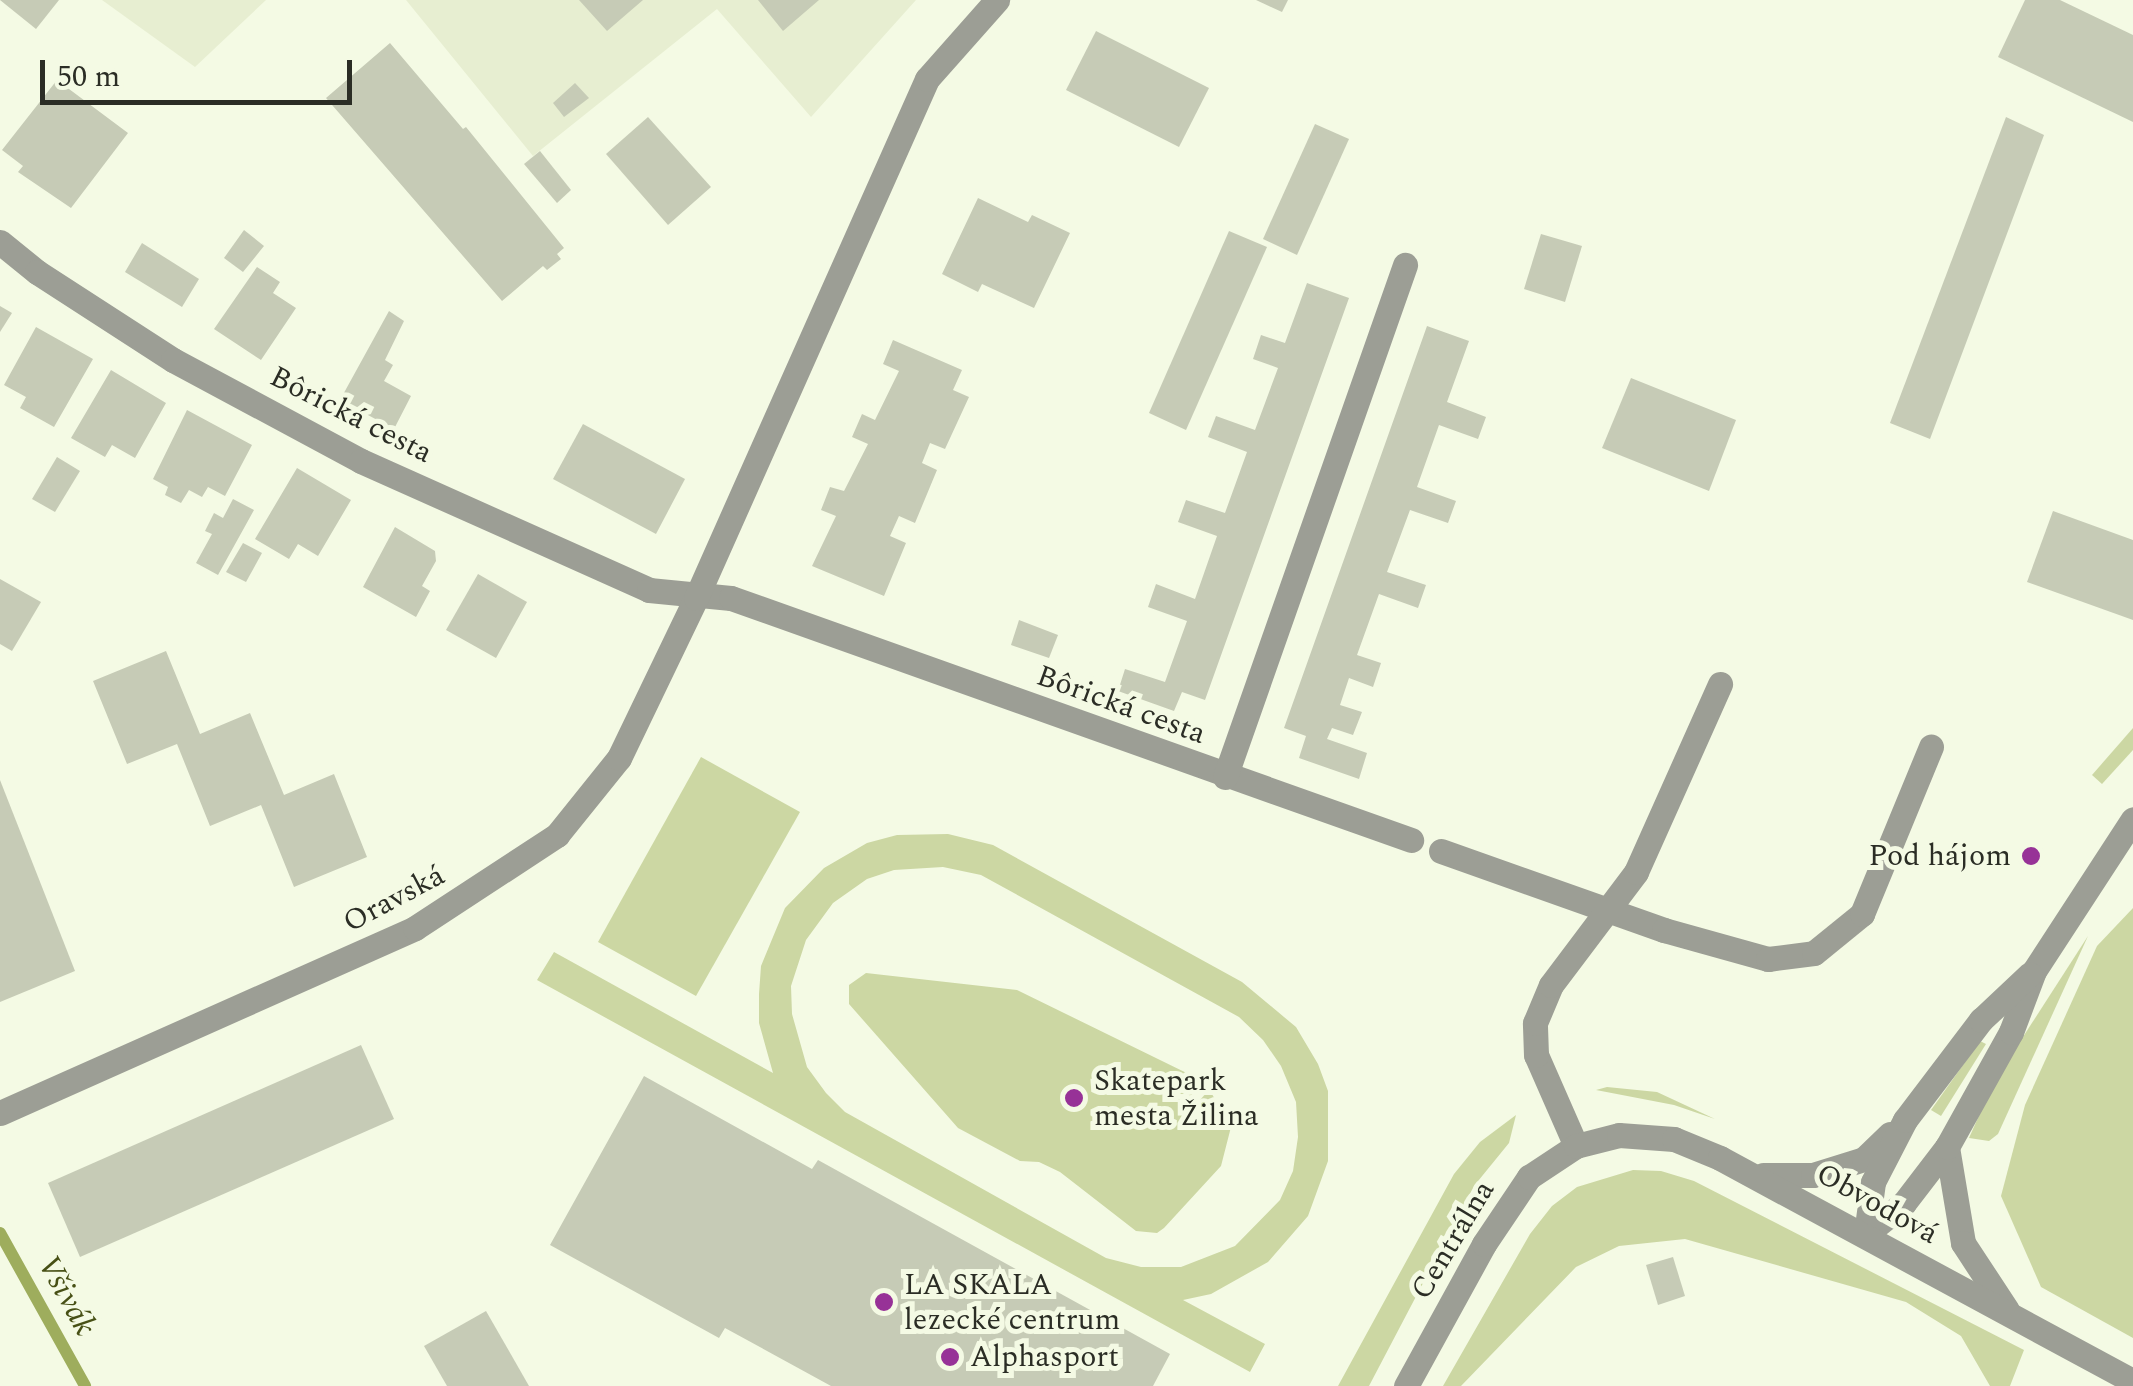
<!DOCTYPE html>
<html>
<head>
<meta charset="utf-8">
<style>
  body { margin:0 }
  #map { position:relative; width:2133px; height:1386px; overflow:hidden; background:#f4fae4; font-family:Spectral,serif }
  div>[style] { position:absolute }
  .built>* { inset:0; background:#e7eed1 }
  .green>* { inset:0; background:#ccd7a3 }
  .stream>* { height:12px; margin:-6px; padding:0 6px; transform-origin:6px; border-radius:6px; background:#9ead5d }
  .building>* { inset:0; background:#c6cbb6 }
  .minor>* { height:25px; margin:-12.5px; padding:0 12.5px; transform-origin:12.5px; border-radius:12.5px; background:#9c9e95 }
  .dots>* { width:28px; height:28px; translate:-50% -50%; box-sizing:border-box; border:5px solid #f4fae4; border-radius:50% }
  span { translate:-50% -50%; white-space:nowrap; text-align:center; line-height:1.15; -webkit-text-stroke:10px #f4fae4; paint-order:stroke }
  .street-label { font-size:30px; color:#2b2d25 }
  .poi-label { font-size:30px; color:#2b2d25 }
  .right { translate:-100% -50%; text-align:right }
  .left { translate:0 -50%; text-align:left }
  .water-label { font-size:32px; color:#475015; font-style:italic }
  .scale { position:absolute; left:40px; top:60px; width:312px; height:45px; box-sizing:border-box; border:5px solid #2b2d25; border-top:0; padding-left:12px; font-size:30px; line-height:35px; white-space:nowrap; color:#2b2d25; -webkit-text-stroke:8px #f4fae4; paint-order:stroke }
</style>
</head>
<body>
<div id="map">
  <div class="built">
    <div style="clip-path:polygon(102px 0,266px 0,195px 67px)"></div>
    <div style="clip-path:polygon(406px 0,916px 0,811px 117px,717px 9px,533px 156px)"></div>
  </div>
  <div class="green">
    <div style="clip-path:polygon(2133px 728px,2133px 750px,2102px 784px,2092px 775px)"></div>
    <div style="clip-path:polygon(701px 757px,800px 812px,696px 996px,598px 942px)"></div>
    <div style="clip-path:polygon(evenodd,948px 834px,993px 845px,1242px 982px,1296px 1027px,1318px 1064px,1328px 1091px,1328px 1161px,1308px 1216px,1268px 1262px,1211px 1294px,1183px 1300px,1265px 1344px,1250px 1372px,537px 980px,554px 952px,773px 1073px,759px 1023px,759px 994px,761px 966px,785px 908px,824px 868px,867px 843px,897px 835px,948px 834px,943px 867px,981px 875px,1239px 1017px,1263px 1040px,1281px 1066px,1296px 1102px,1298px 1137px,1293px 1171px,1280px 1200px,1235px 1246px,1181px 1267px,1141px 1267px,1106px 1258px,845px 1112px,826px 1093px,807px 1067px,792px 1014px,791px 986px,806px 940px,833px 903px,867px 879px,894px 870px,943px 867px)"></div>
    <div style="clip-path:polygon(2133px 908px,2133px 1338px,2041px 1287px,2001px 1196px,2025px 1105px,2097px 946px)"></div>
    <div style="clip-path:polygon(2088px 936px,1998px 1134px,1989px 1141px,1969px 1138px,1994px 1082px)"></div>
    <div style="clip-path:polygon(866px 973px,1017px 990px,1205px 1082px,1231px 1127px,1221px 1166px,1164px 1228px,1157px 1233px,1136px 1231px,1060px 1172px,1039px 1162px,1020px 1161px,958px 1128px,849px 1004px,849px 985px)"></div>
    <div style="clip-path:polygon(1980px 1041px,1986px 1044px,1941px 1116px,1931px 1110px)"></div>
    <div style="clip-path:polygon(1607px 1087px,1657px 1092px,1715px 1119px,1674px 1105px,1596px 1090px)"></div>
    <div style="clip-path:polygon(1516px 1115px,1509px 1143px,1474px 1186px,1369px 1386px,1338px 1386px,1454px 1174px,1480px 1142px)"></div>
    <div style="clip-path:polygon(1633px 1170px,1661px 1171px,1694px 1181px,2024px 1350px,2010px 1386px,1990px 1386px,1961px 1336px,1906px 1302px,1685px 1239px,1619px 1246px,1576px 1267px,1461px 1386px,1443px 1386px,1530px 1234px,1552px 1206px,1577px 1187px)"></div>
  </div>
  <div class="stream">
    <div style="left:0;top:1233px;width:175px;rotate:60.9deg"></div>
  </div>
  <div class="building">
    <div style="clip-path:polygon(0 0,59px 0,36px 29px)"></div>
    <div style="clip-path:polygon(579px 0,643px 0,607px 31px)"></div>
    <div style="clip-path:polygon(758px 0,819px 0,783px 31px)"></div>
    <div style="clip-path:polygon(1256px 0,1288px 0,1282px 12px)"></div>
    <div style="clip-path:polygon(2025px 0,2060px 0,2133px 35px,2133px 122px,1998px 57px)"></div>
    <div style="clip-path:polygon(1096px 31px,1209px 88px,1179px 147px,1066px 90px)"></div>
    <div style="clip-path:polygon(390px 43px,463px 129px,466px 127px,564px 248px,557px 254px,561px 259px,547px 270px,543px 266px,502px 301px,326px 98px)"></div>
    <div style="clip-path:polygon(57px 80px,128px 133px,71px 208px,18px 172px,23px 166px,2px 150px)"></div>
    <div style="clip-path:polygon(575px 83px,589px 98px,564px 117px,553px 103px)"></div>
    <div style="clip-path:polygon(648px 117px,711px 187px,668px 225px,606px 154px)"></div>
    <div style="clip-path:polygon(2006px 117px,2044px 135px,1930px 439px,1890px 423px)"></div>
    <div style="clip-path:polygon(1315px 124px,1349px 139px,1297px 255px,1263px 239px)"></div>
    <div style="clip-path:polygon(540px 151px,571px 190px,557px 203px,524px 164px)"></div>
    <div style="clip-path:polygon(978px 198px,1028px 222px,1032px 215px,1070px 233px,1034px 308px,982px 284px,978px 292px,942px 274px)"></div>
    <div style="clip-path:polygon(244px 230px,264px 246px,243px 272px,224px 258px)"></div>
    <div style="clip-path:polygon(1229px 231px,1267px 247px,1186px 430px,1149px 413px)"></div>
    <div style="clip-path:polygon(1541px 234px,1582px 246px,1565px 302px,1524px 289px)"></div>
    <div style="clip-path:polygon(142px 243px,199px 279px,182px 307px,125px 272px)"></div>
    <div style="clip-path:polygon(257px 267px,280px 282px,273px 293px,296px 308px,261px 360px,214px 329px)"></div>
    <div style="clip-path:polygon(1307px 283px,1349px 298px,1205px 700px,1182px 692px,1174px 711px,1118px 691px,1125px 669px,1165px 682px,1187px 621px,1148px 607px,1156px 584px,1195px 599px,1217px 536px,1178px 522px,1186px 500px,1225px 513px,1247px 452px,1208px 437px,1216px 416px,1255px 430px,1278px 368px,1253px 359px,1261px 335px,1285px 343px)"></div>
    <div style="clip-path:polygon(0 306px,12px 313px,0 332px)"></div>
    <div style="clip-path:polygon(389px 311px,404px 321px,385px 360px,393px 365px,384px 381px,411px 396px,394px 429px,340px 400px)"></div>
    <div style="clip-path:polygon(1427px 326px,1469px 341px,1447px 402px,1486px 417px,1478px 439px,1439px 425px,1417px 487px,1456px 501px,1448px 523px,1410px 510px,1387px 572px,1426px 585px,1418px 608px,1379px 594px,1357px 655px,1381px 663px,1373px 687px,1349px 678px,1340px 705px,1362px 712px,1353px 735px,1332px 728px,1327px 739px,1367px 753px,1359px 779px,1299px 758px,1306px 736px,1284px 728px)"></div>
    <div style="clip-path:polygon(36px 327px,93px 359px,54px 427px,20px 408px,26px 397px,4px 385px)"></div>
    <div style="clip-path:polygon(893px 340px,962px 370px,953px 390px,969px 397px,945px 449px,930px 443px,922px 463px,937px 470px,915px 523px,899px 516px,890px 536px,906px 543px,884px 596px,812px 566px,836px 516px,821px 510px,830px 487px,844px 491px,868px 444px,852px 437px,862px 414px,875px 420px,899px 371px,883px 364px)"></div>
    <div style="clip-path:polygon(111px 370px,166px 403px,135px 458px,112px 445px,105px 457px,71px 438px)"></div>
    <div style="clip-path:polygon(1631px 378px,1736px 420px,1709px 491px,1602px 448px)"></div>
    <div style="clip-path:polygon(187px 410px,252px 445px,225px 496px,208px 487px,202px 497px,189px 490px,181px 503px,165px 495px,168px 487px,153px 479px)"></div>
    <div style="clip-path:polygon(583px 424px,685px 479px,656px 534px,553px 479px)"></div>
    <div style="clip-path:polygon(57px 457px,80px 471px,55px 512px,32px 499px)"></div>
    <div style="clip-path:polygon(297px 468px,351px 500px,318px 556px,298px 544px,289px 559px,255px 539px)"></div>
    <div style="clip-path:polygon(233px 499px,254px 510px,218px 575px,196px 563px,212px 534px,205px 531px,214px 513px,223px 518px)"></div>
    <div style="clip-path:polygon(2053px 511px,2133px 540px,2133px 620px,2027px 582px)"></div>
    <div style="clip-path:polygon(395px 527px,435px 551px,436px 561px,422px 586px,430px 591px,416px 617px,363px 587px)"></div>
    <div style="clip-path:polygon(243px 543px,262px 553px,246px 582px,226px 572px)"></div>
    <div style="clip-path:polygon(478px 574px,527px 602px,496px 658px,446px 630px)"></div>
    <div style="clip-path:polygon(0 579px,41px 602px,12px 651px,0 644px)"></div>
    <div style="clip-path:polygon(1019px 620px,1058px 635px,1049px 658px,1011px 645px)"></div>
    <div style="clip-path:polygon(166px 651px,200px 734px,250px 713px,284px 795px,334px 774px,367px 857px,294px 887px,261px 805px,210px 826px,177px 744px,127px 764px,93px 681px)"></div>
    <div style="clip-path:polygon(0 780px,75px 971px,0 1002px)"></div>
    <div style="clip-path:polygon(361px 1045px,394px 1119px,80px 1257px,48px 1183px)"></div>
    <div style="clip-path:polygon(644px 1076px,812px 1169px,818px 1160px,1170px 1354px,1153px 1386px,831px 1386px,725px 1328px,719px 1338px,550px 1245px)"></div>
    <div style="clip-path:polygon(1673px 1257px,1685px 1296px,1658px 1305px,1646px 1265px)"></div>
    <div style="clip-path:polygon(486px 1311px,529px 1386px,447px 1386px,424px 1346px)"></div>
  </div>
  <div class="minor">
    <div style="left:0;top:242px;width:48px;rotate:39deg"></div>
    <div style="left:37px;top:272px;width:162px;rotate:32.9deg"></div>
    <div style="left:173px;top:360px;width:213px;rotate:28.2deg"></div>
    <div style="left:361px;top:461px;width:316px;rotate:24.1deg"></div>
    <div style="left:649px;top:590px;width:82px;rotate:5.6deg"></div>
    <div style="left:731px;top:598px;width:722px;rotate:19.59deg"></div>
    <div style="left:1225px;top:777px;width:543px;rotate:-70.63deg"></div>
    <div style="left:1441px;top:851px;width:237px;rotate:19.5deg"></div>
    <div style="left:1664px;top:930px;width:108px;rotate:15.6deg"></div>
    <div style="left:1768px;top:959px;width:46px;rotate:-7.4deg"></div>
    <div style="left:1814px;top:953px;width:62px;rotate:-39.1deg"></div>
    <div style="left:1862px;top:914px;width:181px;rotate:-67.6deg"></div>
    <div style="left:0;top:1113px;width:454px;rotate:-24deg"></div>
    <div style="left:415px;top:928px;width:170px;rotate:-33.2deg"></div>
    <div style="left:557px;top:835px;width:99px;rotate:-51.2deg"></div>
    <div style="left:619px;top:758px;width:178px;rotate:-64.3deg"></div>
    <div style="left:696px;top:598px;width:568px;rotate:-66.01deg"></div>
    <div style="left:927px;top:79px;width:106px;rotate:-48.5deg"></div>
    <div style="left:1576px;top:1146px;width:99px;rotate:-113.7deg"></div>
    <div style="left:1536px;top:1055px;width:32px;rotate:-92deg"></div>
    <div style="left:1535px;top:1023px;width:41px;rotate:-67.2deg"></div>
    <div style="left:1551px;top:985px;width:141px;rotate:-53deg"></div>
    <div style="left:1636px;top:872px;width:206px;rotate:-65.9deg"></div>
    <div style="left:1947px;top:1147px;width:97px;rotate:80.5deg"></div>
    <div style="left:1963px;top:1243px;width:80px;rotate:56.7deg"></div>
    <div style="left:1763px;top:1175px;width:50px"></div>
    <div style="left:1813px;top:1175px;width:53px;rotate:-17.4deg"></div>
    <div style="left:1864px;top:1159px;width:36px;rotate:-44deg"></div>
    <div style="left:1866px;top:1234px;width:49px;rotate:-39.2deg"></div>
    <div style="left:1904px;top:1203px;width:71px;rotate:-52.5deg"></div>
    <div style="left:1947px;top:1147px;width:132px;rotate:-60.9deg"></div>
    <div style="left:2011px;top:1032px;width:65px;rotate:-69.3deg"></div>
    <div style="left:2034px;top:971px;width:181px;rotate:-56.9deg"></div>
    <div style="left:1866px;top:1234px;width:52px;rotate:-82.3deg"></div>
    <div style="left:1873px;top:1182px;width:70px;rotate:-62.7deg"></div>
    <div style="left:1905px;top:1120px;width:126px;rotate:-52.8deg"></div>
    <div style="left:1981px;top:1020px;width:67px;rotate:-43.2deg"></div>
    <div style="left:1406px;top:1386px;width:162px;rotate:-61.2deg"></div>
    <div style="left:1484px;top:1244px;width:81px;rotate:-56.1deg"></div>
    <div style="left:1529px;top:1177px;width:56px;rotate:-33.4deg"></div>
    <div style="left:1576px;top:1146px;width:44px;rotate:-14.3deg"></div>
    <div style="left:1619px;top:1135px;width:55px;rotate:4.2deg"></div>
    <div style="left:1674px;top:1139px;width:50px;rotate:22.4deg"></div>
    <div style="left:1720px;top:1158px;width:469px;rotate:28.4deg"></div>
  </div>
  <div class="dots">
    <div style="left:2031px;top:856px;background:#973297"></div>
    <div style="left:1074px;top:1098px;background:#973297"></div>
    <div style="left:884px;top:1302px;background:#973297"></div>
    <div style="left:950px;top:1357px;background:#973297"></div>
  </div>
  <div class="street-label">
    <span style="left:351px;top:415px;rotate:27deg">Bôrická cesta</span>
    <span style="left:1121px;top:705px;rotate:20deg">Bôrická cesta</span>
    <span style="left:394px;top:899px;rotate:-28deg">Oravská</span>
    <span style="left:1877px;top:1204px;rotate:29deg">Obvodová</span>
    <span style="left:1453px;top:1240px;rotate:-59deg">Centrálna</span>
  </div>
  <div class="poi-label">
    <span class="right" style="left:2011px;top:856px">Pod hájom</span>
    <span class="left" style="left:1094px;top:1098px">Skatepark<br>mesta Žilina</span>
    <span class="left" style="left:904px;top:1302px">LA SKALA<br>lezecké centrum</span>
    <span class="left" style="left:970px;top:1357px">Alphasport</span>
  </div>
  <div class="water-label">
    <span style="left:66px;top:1296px;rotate:61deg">Všivák</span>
  </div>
  <div class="scale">50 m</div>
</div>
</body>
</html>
